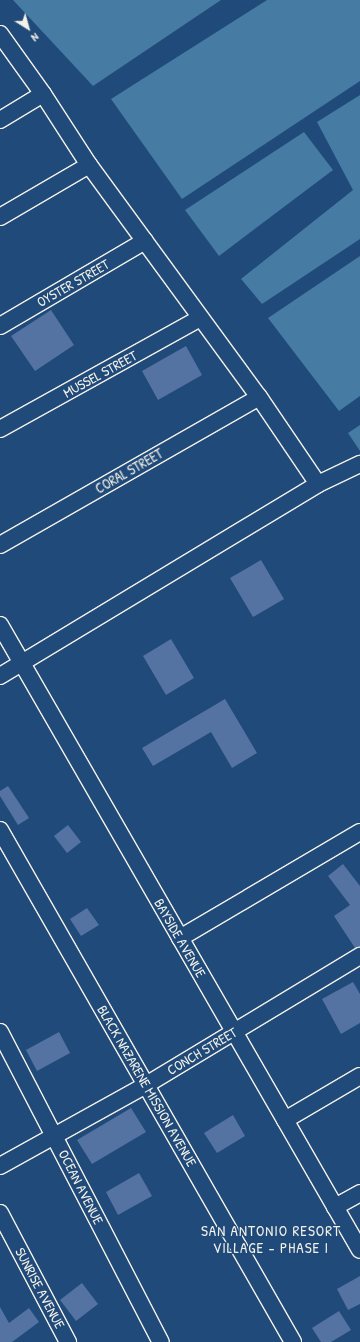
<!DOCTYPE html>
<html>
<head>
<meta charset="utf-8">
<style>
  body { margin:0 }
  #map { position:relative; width:360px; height:1342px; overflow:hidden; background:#1f4a7a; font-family:"Patrick Hand",sans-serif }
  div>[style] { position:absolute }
  .water>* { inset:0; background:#467ba3 }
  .building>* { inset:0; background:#5473a3 }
  .roads { filter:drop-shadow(1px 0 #f4f1e8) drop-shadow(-1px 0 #f4f1e8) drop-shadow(0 1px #f4f1e8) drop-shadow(0 -1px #f4f1e8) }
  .minor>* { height:16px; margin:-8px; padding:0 8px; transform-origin:8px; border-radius:8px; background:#1f4a7a }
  span { translate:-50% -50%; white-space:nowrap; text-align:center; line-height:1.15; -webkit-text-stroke:3px #1f4a7a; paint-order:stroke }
  .street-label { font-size:14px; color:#f4f1e8 }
  .neighbourhood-label { font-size:15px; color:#f4f1e8; letter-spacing:1px }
  .north { position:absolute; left:8px; top:8px; width:40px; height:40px; -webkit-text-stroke:3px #1f4a7a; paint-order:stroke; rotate:143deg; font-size:11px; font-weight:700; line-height:16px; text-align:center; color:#f4f1e8 }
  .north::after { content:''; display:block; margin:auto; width:14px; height:18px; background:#f4f1e8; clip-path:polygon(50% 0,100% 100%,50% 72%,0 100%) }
</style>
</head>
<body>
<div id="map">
  <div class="water">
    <div style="clip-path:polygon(13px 0,221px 0,93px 86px)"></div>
    <div style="clip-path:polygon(267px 0,360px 0,360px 81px,182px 199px,111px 99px)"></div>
    <div style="clip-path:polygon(360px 95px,360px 239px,262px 304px,241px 279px,353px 190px,317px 122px)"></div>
    <div style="clip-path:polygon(304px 132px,333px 170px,219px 256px,185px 210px)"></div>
    <div style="clip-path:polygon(360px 256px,360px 396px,339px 411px,268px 318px)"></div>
    <div style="clip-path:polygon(360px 425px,360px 451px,348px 433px)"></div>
  </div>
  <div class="building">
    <div style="clip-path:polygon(51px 310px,74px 345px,35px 371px,11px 336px)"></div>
    <div style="clip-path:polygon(186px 346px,202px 375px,158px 400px,142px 371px)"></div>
    <div style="clip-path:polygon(261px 560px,284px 599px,253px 617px,230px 578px)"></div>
    <div style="clip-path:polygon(171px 639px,194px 678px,166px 695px,143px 656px)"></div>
    <div style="clip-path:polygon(225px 699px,257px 753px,232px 768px,211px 732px,153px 766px,142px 748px)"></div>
    <div style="clip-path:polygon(8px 786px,29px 818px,18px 825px,0 796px,0 791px)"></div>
    <div style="clip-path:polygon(68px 825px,81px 842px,67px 853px,54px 836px)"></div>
    <div style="clip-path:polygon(343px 864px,360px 886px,360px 947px,355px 948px,334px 916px,350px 905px,328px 876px)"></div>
    <div style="clip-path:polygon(87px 908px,99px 925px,81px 936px,70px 919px)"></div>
    <div style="clip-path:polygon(353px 982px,360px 994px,360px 1023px,341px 1034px,322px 999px)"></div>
    <div style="clip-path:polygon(59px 1032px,70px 1053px,37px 1071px,26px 1050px)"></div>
    <div style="clip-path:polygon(131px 1108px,146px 1132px,92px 1164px,77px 1140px)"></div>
    <div style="clip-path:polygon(233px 1115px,245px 1136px,217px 1153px,204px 1133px)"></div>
    <div style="clip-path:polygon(139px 1173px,152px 1196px,118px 1215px,106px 1192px)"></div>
    <div style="clip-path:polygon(360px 1276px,360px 1304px,348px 1310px,337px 1289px)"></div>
    <div style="clip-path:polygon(82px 1283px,98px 1304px,76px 1321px,60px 1300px)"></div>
    <div style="clip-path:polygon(0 1307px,9px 1323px,29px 1308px,39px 1322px,12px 1342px,0 1342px)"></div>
    <div style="clip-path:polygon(339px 1311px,351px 1330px,331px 1342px,321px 1342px,312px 1328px)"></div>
  </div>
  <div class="roads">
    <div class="minor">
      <div style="left:0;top:34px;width:74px;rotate:54.4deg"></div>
      <div style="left:43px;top:94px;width:85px;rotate:57.1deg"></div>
      <div style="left:89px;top:165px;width:288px;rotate:53.8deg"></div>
      <div style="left:259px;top:397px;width:105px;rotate:55.9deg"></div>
      <div style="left:0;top:120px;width:50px;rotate:-31.2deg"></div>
      <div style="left:0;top:217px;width:103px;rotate:-30.3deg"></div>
      <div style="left:0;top:326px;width:168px;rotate:-30.4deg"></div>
      <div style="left:0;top:429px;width:229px;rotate:-29deg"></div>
      <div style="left:0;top:545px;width:298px;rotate:-29.7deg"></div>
      <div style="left:0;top:625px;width:721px;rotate:60.06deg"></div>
      <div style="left:0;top:676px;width:371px;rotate:-31.1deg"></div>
      <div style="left:318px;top:484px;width:47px;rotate:-25.5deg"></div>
      <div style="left:0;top:830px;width:590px;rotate:60.22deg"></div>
      <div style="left:180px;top:938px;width:209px;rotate:-30.5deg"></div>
      <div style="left:0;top:1032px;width:349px;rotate:62.6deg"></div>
      <div style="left:285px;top:1120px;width:87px;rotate:-30.4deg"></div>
      <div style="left:0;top:1166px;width:167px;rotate:-29deg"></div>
      <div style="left:146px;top:1085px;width:250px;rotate:-31.1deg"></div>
      <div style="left:335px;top:1207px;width:29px;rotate:-29deg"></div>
      <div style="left:0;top:1213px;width:146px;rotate:62.2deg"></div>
    </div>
  </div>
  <div class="street-label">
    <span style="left:73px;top:283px;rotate:-30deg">OYSTER STREET</span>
    <span style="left:100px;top:374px;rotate:-29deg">MUSSEL STREET</span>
    <span style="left:129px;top:471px;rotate:-30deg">CORAL STREET</span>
    <span style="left:180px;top:938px;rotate:60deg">BAYSIDE AVENUE</span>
    <span style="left:202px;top:1051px;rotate:-31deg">CONCH STREET</span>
    <span style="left:147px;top:1086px;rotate:60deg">BLACK NAZARENE MISSION AVENUE</span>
    <span style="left:81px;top:1187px;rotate:63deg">OCEAN AVENUE</span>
    <span style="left:40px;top:1288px;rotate:62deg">SUNRISE AVENUE</span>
  </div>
  <div class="neighbourhood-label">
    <span style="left:271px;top:1239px">SAN ANTONIO RESORT<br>VILLAGE - PHASE I</span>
  </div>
  <div class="north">N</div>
</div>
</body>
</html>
